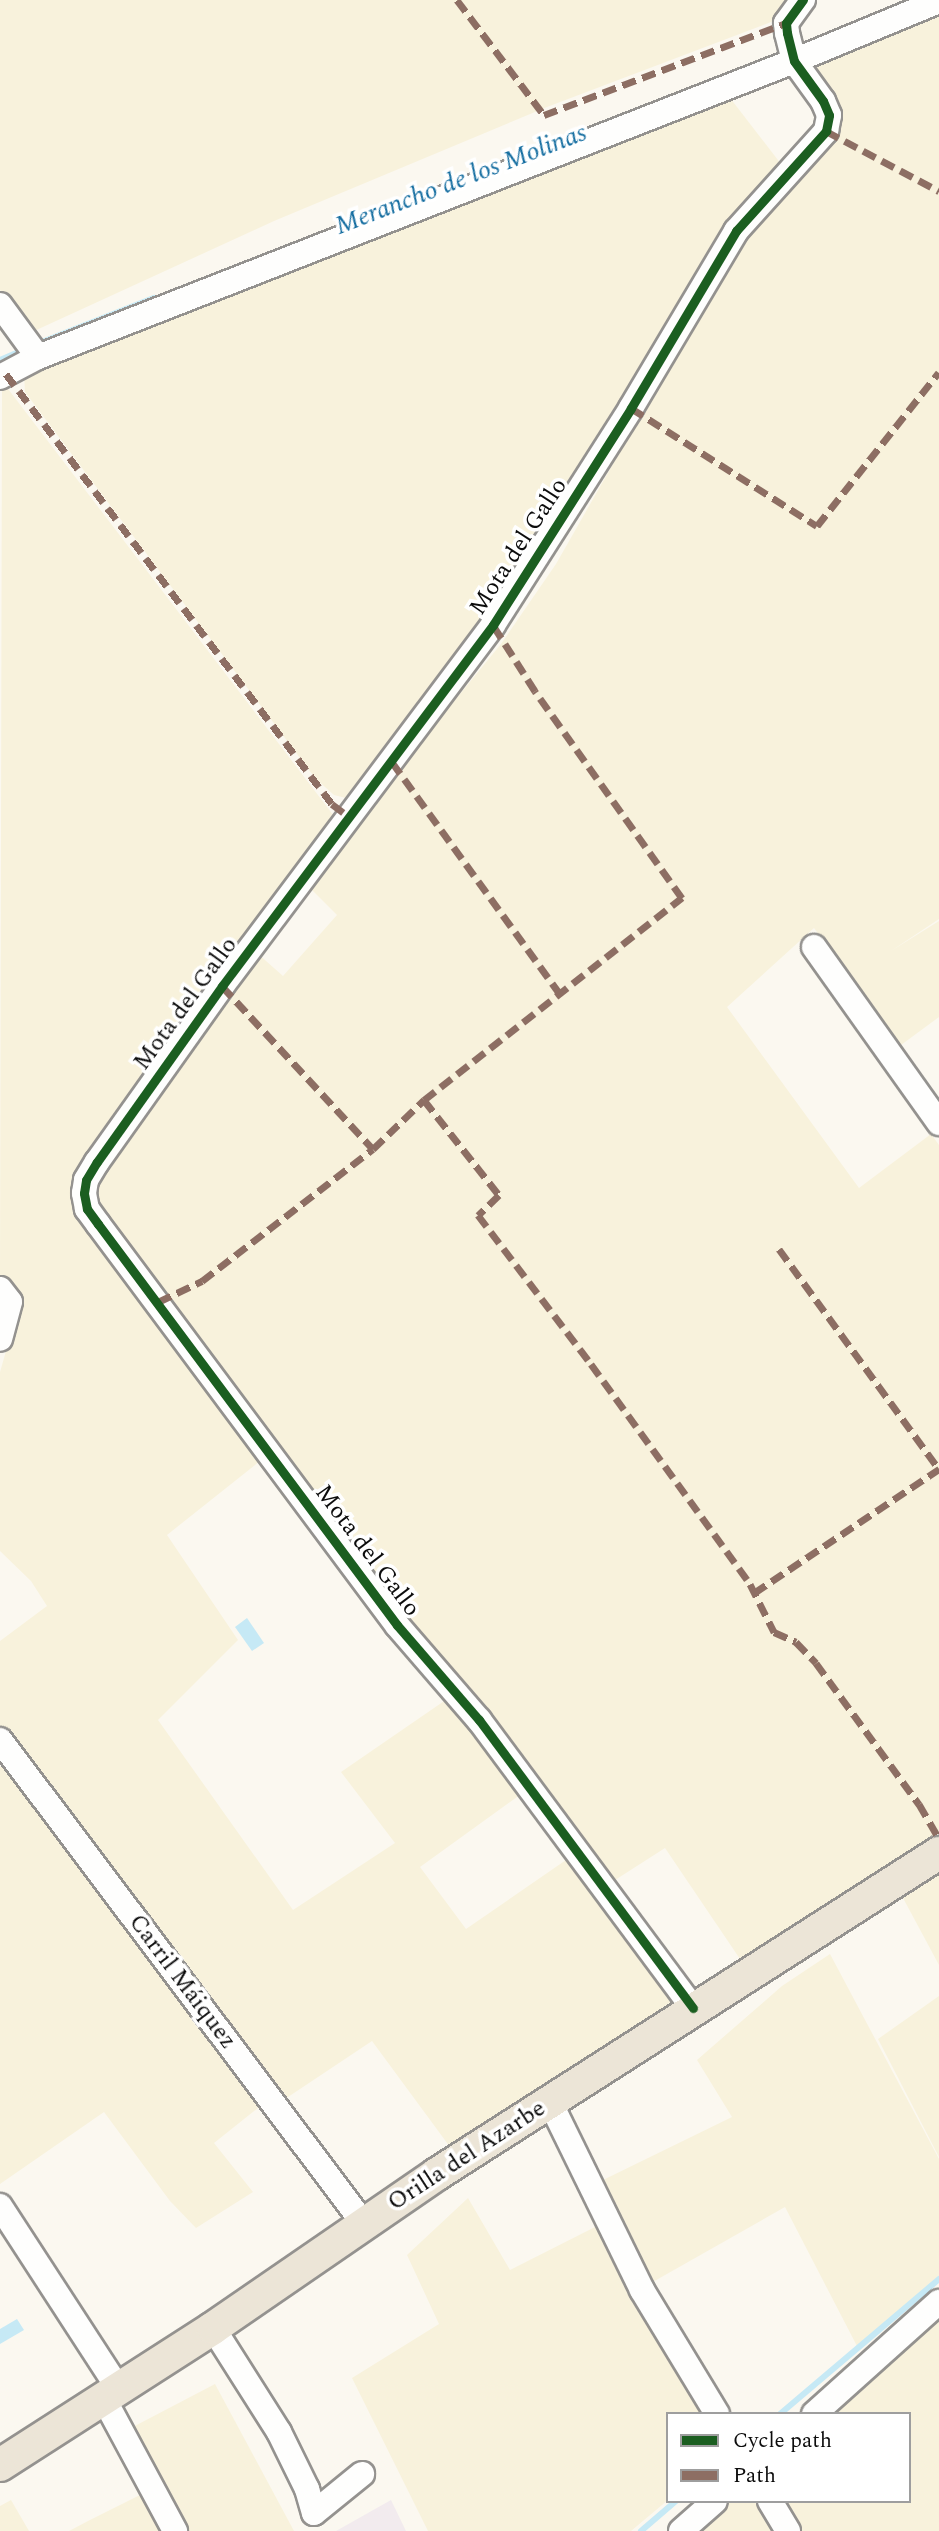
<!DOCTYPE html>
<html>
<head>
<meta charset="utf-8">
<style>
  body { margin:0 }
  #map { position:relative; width:939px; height:2531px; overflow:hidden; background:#fbf8f0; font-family:Spectral,serif }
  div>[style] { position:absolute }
  .industrial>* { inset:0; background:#f2ebee }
  .farmland>* { inset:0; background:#f8f2dc }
  .water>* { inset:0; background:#c6e9f5 }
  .stream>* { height:6px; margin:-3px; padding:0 3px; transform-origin:3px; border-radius:3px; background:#c6e9f5 }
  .roads { filter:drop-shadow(2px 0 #94928f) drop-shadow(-2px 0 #94928f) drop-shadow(0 2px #94928f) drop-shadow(0 -2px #94928f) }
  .minor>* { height:24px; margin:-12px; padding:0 12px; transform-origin:12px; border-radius:12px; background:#fefefd }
  .major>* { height:32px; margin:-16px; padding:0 16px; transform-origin:16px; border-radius:16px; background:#ece5d7 }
  .quiet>* { height:7px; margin-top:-3.5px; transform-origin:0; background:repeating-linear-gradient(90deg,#8d6e63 0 14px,transparent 0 21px) }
  .cycleway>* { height:9px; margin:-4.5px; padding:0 4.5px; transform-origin:4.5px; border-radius:4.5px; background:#1b5e20 }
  span { translate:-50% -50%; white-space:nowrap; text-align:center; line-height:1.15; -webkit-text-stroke:7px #fff; paint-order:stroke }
  .street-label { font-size:24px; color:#0c0c0c }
  .water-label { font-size:26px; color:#146da0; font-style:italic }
  .legend { position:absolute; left:666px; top:2412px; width:245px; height:91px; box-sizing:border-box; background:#fff; border:2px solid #9e9e9e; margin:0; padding:9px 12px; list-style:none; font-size:21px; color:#0c0c0c }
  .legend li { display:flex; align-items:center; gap:14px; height:35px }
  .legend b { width:35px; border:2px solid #9e9e9e }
</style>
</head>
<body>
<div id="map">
  <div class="industrial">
    <div style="clip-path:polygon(391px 2500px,406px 2531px,336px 2531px)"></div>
  </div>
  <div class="farmland">
    <div style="clip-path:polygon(0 0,792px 0,779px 19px,547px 107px,274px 221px,32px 332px,0 290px)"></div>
    <div style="clip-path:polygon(939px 7px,939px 919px,891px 951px,939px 921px,939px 1017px,901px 1045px,814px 928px,727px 1007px,859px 1188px,931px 1134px,939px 1145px,939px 1833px,740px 1959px,665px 1848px,612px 1882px,439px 1663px,98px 1212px,95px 1179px,257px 953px,283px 976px,337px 915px,305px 883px,501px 644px,556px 564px,740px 241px,822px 149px,843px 114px,836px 110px,810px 72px,815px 58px)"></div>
    <div style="clip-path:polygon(727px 94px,781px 164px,488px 622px,350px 799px,334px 795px,315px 778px,25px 392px,24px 374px)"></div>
    <div style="clip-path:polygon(2px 381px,337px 820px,76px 1188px,265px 1457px,167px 1535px,238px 1640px,158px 1720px,293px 1910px,395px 1843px,341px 1772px,450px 1697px,524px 1792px,420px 1867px,466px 1929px,566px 1860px,671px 2002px,450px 2147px,372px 2041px,282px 2101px,0 1729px,0 1641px,47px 1606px,31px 1581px,0 1551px,0 1372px,14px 1323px,10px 1289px,0 1276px)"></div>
    <div style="clip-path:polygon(6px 1762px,263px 2104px,214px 2143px,253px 2192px,196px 2228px,170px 2201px,104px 2112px,0 2184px,0 1767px)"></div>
    <div style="clip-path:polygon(939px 1875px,939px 1965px,903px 1898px)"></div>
    <div style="clip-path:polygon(830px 1954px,939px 2159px,939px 2277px,858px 2348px,785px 2207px,651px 2283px,603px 2180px,732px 2117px,697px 2060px,782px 1986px)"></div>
    <div style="clip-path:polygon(939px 1996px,939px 2157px,878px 2039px)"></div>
    <div style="clip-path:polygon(468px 2198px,510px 2270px,597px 2226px,704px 2414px,668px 2414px,668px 2500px,631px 2531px,428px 2531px,352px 2378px,439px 2324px,407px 2255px)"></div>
    <div style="clip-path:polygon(939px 2302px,939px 2531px,681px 2531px,715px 2501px,909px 2501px,909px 2414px,824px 2414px)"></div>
    <div style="clip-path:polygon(215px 2384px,294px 2531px,186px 2531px,129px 2429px)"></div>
    <div style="clip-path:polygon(144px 2493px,167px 2531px,69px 2531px,90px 2520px)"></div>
    <div style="clip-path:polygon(11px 2500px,29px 2531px,0 2531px,0 2506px)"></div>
  </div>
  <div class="water">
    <div style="clip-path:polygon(247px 1618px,264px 1643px,252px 1651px,235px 1627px)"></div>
    <div style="clip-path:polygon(17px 2319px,24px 2330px,0 2344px,0 2329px)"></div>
  </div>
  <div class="stream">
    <div style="left:37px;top:344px;width:126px;rotate:-21.5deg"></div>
    <div style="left:0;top:360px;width:26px;rotate:-23deg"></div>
    <div style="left:780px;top:2414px;width:209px;rotate:-40.3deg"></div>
    <div style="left:641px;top:2531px;width:46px;rotate:-40.6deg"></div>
  </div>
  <div class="roads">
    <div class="minor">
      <div style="left:0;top:305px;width:64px;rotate:53.8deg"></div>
      <div style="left:0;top:377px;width:43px;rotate:-27.8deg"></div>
      <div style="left:38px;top:357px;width:812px;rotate:-21.38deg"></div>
      <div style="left:794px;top:61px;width:157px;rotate:-22.5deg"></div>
      <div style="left:814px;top:947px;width:216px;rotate:54.6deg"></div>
      <div style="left:0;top:1289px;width:16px;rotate:52deg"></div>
      <div style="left:10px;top:1302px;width:38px;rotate:105deg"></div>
      <div style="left:0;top:1740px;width:606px;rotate:53.05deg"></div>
      <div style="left:693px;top:2008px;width:359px;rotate:-126.6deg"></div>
      <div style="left:479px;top:1720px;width:125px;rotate:-130.8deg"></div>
      <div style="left:397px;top:1625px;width:500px;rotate:-126.71deg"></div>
      <div style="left:98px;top:1224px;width:19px;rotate:-126deg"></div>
      <div style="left:87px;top:1209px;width:16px;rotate:-101deg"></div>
      <div style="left:84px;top:1193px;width:13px;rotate:-81deg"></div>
      <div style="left:86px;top:1180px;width:21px;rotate:-59deg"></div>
      <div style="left:97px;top:1162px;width:216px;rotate:-54.6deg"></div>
      <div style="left:222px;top:986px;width:451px;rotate:-53.1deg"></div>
      <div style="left:493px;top:625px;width:257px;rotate:-57.5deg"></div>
      <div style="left:631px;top:408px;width:206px;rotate:-59.3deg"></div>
      <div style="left:736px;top:231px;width:135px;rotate:-48deg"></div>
      <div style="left:826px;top:131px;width:16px;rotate:-79deg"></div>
      <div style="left:829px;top:115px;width:15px;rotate:-113deg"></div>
      <div style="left:823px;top:101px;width:49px;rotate:-125.9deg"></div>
      <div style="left:794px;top:61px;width:29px;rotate:-104deg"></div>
      <div style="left:787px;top:33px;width:10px;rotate:-96deg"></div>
      <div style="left:786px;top:23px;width:29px;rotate:-54deg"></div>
      <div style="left:550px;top:2102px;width:209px;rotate:63.9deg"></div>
      <div style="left:642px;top:2290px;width:145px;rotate:58.8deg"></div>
      <div style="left:0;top:2206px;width:218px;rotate:57deg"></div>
      <div style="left:213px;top:2328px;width:123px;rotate:57.6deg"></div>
      <div style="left:279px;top:2432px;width:64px;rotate:63.8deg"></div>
      <div style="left:307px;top:2489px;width:25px;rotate:74deg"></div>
      <div style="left:314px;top:2513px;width:62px;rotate:-39.1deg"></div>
      <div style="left:104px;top:2399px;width:150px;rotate:61.7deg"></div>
      <div style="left:814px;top:2414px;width:168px;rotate:-41.9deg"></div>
      <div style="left:770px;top:2501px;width:35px;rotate:59deg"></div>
      <div style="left:681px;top:2531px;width:45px;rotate:-41.4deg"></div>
    </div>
    <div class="major">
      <div style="left:0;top:2465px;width:253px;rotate:-32.7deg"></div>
      <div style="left:213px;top:2328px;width:272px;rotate:-34.5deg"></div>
      <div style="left:437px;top:2174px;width:596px;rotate:-32.6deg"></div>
    </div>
  </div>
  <div class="quiet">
    <div style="left:457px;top:0;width:144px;rotate:52.9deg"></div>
    <div style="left:544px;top:115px;width:259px;rotate:-20.8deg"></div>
    <div style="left:826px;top:131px;width:128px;rotate:28deg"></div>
    <div style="left:6px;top:374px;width:540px;rotate:52.83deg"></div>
    <div style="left:332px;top:804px;width:20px;rotate:37deg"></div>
    <div style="left:631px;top:408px;width:220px;rotate:32.4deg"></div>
    <div style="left:817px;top:526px;width:196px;rotate:-51.6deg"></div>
    <div style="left:392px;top:762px;width:286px;rotate:54.1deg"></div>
    <div style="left:222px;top:986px;width:222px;rotate:47.2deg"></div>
    <div style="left:373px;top:1149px;width:71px;rotate:-43.9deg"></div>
    <div style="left:424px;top:1100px;width:121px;rotate:51.7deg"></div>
    <div style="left:499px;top:1195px;width:29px;rotate:136deg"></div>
    <div style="left:478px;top:1215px;width:187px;rotate:52.8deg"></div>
    <div style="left:591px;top:1364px;width:271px;rotate:54.1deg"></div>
    <div style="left:750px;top:1584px;width:54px;rotate:63.4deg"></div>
    <div style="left:774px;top:1632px;width:24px;rotate:24deg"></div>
    <div style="left:796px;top:1642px;width:29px;rotate:46deg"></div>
    <div style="left:816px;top:1663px;width:175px;rotate:53.9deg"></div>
    <div style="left:919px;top:1804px;width:39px;rotate:60deg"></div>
    <div style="left:424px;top:1100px;width:328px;rotate:-38.1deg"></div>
    <div style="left:682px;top:898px;width:254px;rotate:-125.4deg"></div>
    <div style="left:535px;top:691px;width:78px;rotate:-122.5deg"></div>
    <div style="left:779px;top:1249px;width:272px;rotate:54deg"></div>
    <div style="left:158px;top:1302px;width:49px;rotate:-25.5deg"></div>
    <div style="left:202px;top:1281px;width:216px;rotate:-37.7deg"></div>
    <div style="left:754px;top:1593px;width:223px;rotate:-33.8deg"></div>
  </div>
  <div class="cycleway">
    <div style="left:693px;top:2008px;width:359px;rotate:-126.6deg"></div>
    <div style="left:479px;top:1720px;width:125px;rotate:-130.8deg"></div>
    <div style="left:397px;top:1625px;width:500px;rotate:-126.71deg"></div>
    <div style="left:98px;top:1224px;width:19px;rotate:-126deg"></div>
    <div style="left:87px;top:1209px;width:16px;rotate:-101deg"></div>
    <div style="left:84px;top:1193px;width:13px;rotate:-81deg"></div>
    <div style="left:86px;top:1180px;width:21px;rotate:-59deg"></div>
    <div style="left:97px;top:1162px;width:216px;rotate:-54.6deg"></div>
    <div style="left:222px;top:986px;width:451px;rotate:-53.1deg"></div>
    <div style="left:493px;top:625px;width:257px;rotate:-57.5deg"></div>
    <div style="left:631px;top:408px;width:206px;rotate:-59.3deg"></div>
    <div style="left:736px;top:231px;width:135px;rotate:-48deg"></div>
    <div style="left:826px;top:131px;width:16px;rotate:-79deg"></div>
    <div style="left:829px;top:115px;width:15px;rotate:-113deg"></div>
    <div style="left:823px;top:101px;width:49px;rotate:-125.9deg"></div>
    <div style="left:794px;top:61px;width:29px;rotate:-104deg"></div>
    <div style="left:787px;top:33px;width:10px;rotate:-96deg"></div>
    <div style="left:786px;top:23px;width:29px;rotate:-54deg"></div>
  </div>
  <div class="street-label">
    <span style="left:519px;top:547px;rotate:-57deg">Mota del Gallo</span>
    <span style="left:186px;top:1004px;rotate:-54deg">Mota del Gallo</span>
    <span style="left:367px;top:1551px;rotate:53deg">Mota del Gallo</span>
    <span style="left:182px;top:1982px;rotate:53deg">Carril Máiquez</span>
    <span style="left:467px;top:2156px;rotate:-33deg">Orilla del Azarbe</span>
  </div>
  <div class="water-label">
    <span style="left:461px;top:180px;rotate:-21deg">Merancho de los Molinas</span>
  </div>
  <ul class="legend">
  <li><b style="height:9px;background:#1b5e20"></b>Cycle path</li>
  <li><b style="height:9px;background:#8d6e63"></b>Path</li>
  </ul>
</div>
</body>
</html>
